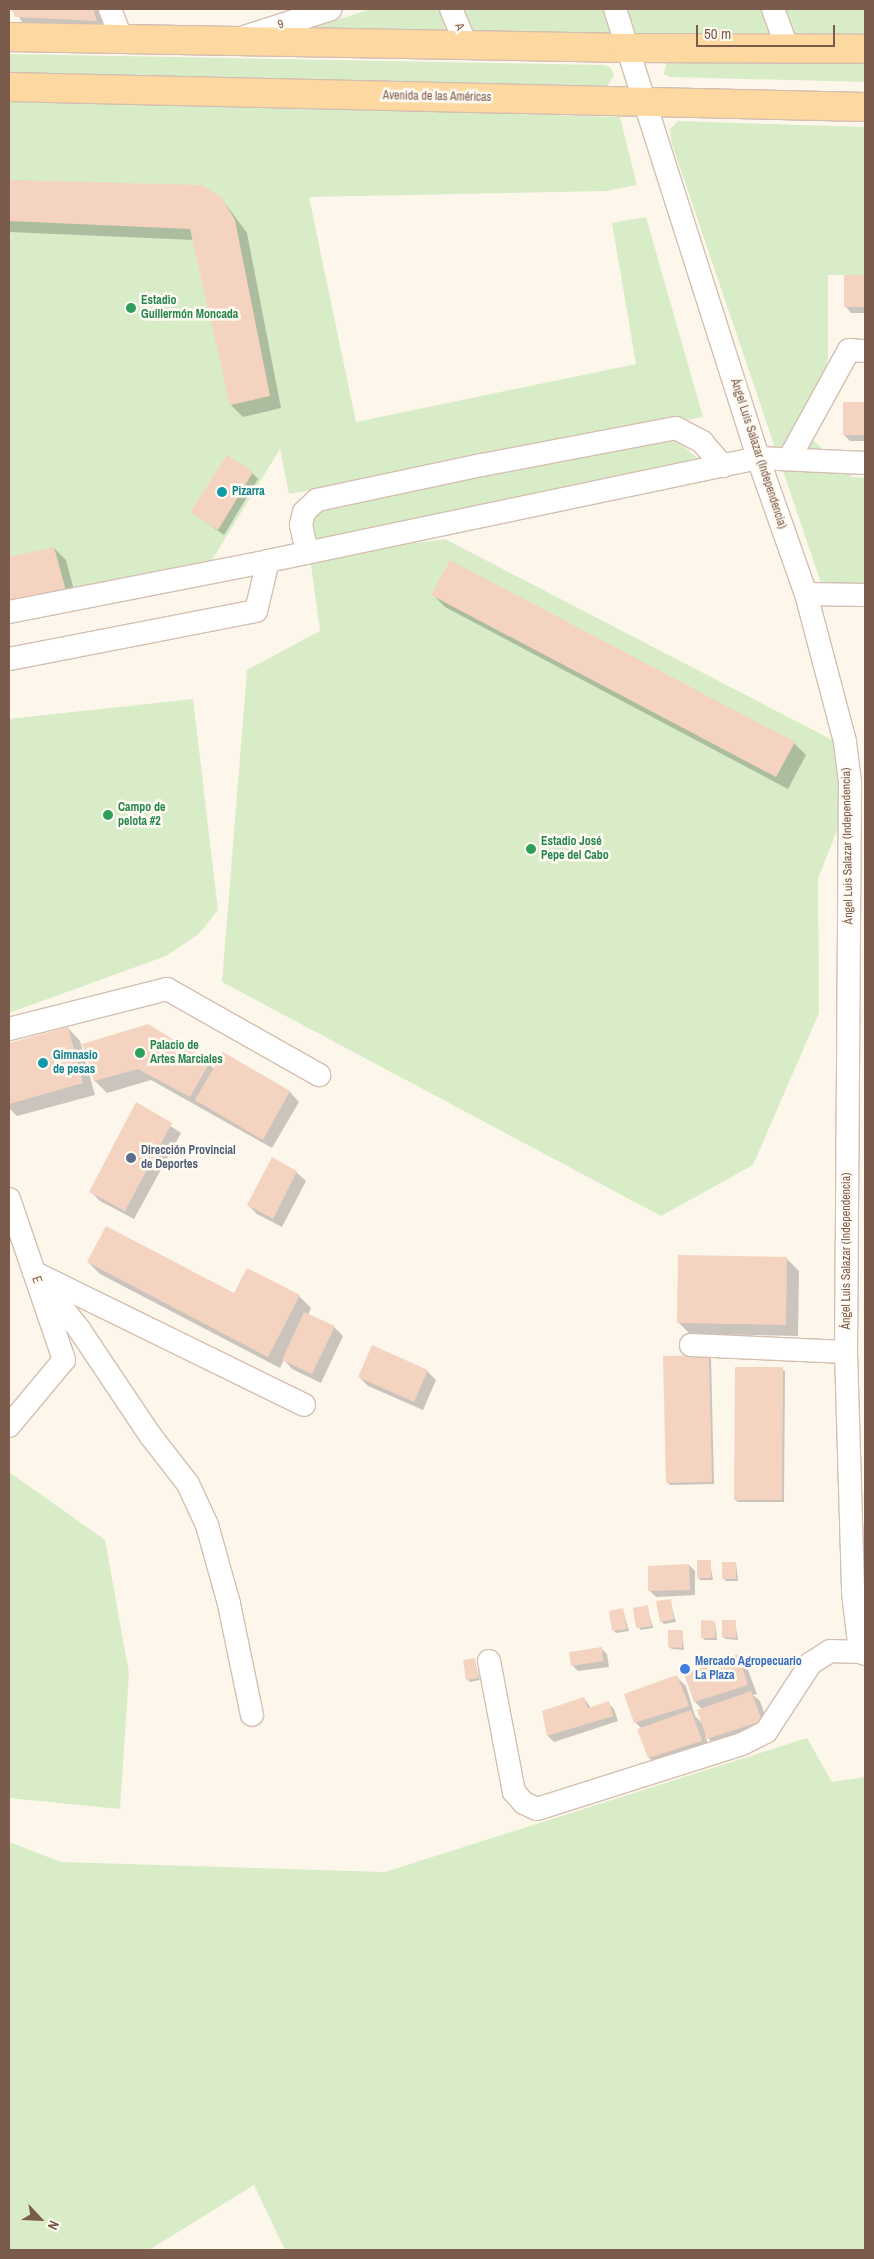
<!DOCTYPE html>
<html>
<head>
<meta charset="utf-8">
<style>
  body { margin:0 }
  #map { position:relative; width:874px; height:2259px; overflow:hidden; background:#fdf6eb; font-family:"Archivo Narrow",sans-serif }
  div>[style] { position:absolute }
  .green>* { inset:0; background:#d8edc7 }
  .shadow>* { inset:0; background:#0003 }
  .building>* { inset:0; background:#f4d4c1 }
  .roads { filter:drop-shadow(1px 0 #d4bfb1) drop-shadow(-1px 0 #d4bfb1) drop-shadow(0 1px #d4bfb1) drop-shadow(0 -1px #d4bfb1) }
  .minor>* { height:22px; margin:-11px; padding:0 11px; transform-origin:11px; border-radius:11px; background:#fff }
  .major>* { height:28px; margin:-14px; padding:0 14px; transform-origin:14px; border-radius:14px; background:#fed8a1 }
  .dots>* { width:14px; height:14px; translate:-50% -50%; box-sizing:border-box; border:2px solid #fffaf2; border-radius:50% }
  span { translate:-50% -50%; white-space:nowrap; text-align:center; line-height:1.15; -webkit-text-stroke:5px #fffaf2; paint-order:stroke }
  .street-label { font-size:12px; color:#7b5b4b }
  .leisure-label { font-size:12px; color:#27864d; font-weight:700 }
  .left { translate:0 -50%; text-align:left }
  .culture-label { font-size:12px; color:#0d838f; font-weight:700 }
  .service-label { font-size:12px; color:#4e5e75; font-weight:700 }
  .shop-label { font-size:12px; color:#366cbe; font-weight:700 }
  .frame { position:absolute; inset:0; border:10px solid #7b5b4b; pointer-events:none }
  .north { position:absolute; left:15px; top:2194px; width:50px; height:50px; -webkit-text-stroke:4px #fffaf2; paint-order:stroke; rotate:115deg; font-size:14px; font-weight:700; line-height:20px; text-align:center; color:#7b5b4b }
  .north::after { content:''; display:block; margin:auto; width:18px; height:22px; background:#7b5b4b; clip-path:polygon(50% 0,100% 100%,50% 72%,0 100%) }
  .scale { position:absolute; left:696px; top:25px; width:139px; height:22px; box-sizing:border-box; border:2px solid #7b5b4b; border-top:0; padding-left:6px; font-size:15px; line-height:18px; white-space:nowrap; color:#7b5b4b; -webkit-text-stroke:4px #fffaf2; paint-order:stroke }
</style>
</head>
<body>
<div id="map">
  <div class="green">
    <div style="clip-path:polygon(371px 9px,865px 9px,865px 39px,304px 31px)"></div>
    <div style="clip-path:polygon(9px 54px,604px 65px,611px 68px,614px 76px,606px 88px,9px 78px)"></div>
    <div style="clip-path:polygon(667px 60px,865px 63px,865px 82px,670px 77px,664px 74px)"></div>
    <div style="clip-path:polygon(9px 99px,620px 117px,637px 185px,606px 191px,309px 197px,356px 422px,636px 364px,612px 223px,646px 217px,703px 417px,289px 494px,280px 449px,212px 560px,9px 602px)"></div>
    <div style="clip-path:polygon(678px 121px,865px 127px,865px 275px,828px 275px,828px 360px,814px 407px,813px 440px,852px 477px,865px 478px,865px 583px,821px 583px,671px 141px,670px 129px)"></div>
    <div style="clip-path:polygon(676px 440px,700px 460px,315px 542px,311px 523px,326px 507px)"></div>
    <div style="clip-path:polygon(445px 539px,838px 743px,841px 820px,818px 879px,819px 1013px,753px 1165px,661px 1216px,222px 982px,247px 670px,320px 631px,310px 557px)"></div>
    <div style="clip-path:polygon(193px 699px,218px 910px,199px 934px,166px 956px,9px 1013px,9px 719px)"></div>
    <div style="clip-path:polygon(9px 1472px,105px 1540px,129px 1673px,120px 1809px,9px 1798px)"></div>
    <div style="clip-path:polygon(807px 1738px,832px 1782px,865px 1777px,865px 2250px,285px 2250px,254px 2185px,149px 2250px,9px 2250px,9px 1842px,61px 1862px,385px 1872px)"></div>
  </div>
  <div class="shadow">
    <div style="clip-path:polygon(13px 9px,98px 9px,106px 30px,25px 26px)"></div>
    <div style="clip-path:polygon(9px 181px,202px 187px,222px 199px,247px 233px,281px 408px,243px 417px,231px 405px,194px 240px,9px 232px)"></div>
    <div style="clip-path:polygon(846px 276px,865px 276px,865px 313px,851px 313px,846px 307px)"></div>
    <div style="clip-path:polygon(844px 403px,865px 403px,865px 441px,850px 441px,844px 435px)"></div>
    <div style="clip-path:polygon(252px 473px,258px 479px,224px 535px,192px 512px)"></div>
    <div style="clip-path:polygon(54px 548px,66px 560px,77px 602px,9px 616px,9px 558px)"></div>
    <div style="clip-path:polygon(433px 595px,794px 743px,806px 755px,788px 789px,445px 607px)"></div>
    <div style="clip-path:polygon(68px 1028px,80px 1041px,95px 1095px,17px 1116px,9px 1108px,9px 1045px)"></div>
    <div style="clip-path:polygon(84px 1044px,209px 1063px,214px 1069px,223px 1054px,290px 1092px,299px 1102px,272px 1148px,151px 1080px,107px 1093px,95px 1081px)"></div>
    <div style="clip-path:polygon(137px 1104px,181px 1133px,134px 1219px,100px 1201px,91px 1192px)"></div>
    <div style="clip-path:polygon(296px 1172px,306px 1181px,282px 1227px,257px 1214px,248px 1205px)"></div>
    <div style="clip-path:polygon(787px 1259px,799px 1271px,798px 1336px,690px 1334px,678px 1322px)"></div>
    <div style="clip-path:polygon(88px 1262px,235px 1295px,299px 1296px,311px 1308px,308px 1315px,334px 1327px,343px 1336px,321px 1383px,292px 1369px,284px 1360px,280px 1368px,100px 1274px)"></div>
    <div style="clip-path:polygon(709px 1356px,711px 1359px,714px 1484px,670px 1485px,667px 1482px)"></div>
    <div style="clip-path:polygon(782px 1369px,785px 1371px,784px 1502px,738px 1502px,735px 1500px)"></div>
    <div style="clip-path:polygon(427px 1371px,436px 1380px,423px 1410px,368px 1386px,359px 1377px)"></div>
    <div style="clip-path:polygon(710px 1562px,713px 1580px,700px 1580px,698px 1577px)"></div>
    <div style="clip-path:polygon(736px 1563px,738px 1581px,726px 1581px,723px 1578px)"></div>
    <div style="clip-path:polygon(689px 1565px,695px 1571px,695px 1595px,656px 1597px,650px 1591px)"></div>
    <div style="clip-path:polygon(670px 1600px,676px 1622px,664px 1624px,661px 1621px)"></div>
    <div style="clip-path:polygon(647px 1606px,653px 1628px,640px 1630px,635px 1609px)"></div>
    <div style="clip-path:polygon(623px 1610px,629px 1631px,616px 1633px,614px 1631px)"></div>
    <div style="clip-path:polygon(715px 1622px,717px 1640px,705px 1640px,702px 1637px)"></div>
    <div style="clip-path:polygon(735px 1622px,738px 1640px,726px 1639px,723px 1637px)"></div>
    <div style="clip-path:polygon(682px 1631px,684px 1650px,672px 1649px,669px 1647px)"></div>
    <div style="clip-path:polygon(601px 1648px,607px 1654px,609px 1667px,578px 1671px,572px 1665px)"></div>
    <div style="clip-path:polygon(737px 1656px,746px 1665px,757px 1694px,753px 1695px,760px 1701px,770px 1730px,717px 1747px,705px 1735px,710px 1750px,658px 1767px,649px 1758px,642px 1729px,635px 1722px,677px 1677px,686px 1686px,695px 1716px,703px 1724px,702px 1709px,695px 1702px)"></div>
    <div style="clip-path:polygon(474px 1660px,480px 1680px,470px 1682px,467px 1679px)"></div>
    <div style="clip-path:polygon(584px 1698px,591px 1708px,608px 1703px,614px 1709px,618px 1721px,554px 1742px,548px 1736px,543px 1712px)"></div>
  </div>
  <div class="building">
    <div style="clip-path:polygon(12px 9px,93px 9px,97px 21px,15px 17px)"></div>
    <div style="clip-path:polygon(9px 180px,202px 185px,222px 198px,235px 220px,270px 396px,230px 405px,190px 229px,9px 221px)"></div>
    <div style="clip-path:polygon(844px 275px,865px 275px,865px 307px,844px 307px)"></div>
    <div style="clip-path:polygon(843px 402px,865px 402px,865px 435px,843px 435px)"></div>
    <div style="clip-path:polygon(227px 455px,253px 472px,218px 530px,190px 512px)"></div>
    <div style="clip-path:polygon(54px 547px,66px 591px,9px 602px,9px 557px)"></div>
    <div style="clip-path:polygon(450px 560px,795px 742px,776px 777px,431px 595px)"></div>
    <div style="clip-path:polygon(148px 1024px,210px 1062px,190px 1097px,138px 1069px,94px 1081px,82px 1044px)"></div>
    <div style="clip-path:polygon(68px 1027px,83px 1083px,9px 1104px,9px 1043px)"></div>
    <div style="clip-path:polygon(223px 1052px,290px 1091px,263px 1140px,195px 1100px)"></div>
    <div style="clip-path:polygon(136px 1102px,172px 1123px,125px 1211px,89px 1192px)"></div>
    <div style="clip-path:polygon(272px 1157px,297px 1171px,273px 1219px,247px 1205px)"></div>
    <div style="clip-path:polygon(106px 1226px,234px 1293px,247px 1268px,300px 1295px,268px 1357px,87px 1262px)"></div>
    <div style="clip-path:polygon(678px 1255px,787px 1257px,786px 1325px,677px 1323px)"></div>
    <div style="clip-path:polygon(304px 1312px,335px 1326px,312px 1374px,282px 1360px)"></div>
    <div style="clip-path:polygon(372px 1345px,428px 1370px,414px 1402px,358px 1377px)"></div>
    <div style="clip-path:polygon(709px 1355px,712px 1482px,666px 1483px,663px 1356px)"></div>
    <div style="clip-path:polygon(735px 1367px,783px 1367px,782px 1500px,734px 1500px)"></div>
    <div style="clip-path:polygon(697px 1560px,711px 1560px,711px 1578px,697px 1578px)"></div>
    <div style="clip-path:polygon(722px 1562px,736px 1562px,736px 1579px,722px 1579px)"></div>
    <div style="clip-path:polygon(689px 1564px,690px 1590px,648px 1591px,648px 1566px)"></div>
    <div style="clip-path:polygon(671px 1599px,674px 1619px,660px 1622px,656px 1601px)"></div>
    <div style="clip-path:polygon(648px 1605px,651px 1626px,636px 1628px,633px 1608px)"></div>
    <div style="clip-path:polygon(623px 1608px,627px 1629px,612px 1631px,609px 1611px)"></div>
    <div style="clip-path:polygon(701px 1620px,715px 1621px,715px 1638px,701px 1638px)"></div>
    <div style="clip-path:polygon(722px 1620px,736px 1620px,736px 1638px,722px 1637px)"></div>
    <div style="clip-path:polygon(668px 1630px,683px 1630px,682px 1648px,668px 1647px)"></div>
    <div style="clip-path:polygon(602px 1647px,603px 1661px,571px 1666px,569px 1652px)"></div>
    <div style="clip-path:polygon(738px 1654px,748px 1685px,694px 1702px,684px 1674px)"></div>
    <div style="clip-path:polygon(475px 1658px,478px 1678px,466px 1680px,463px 1660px)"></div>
    <div style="clip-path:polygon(677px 1675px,689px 1706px,634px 1723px,624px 1694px)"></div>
    <div style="clip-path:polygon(751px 1691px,762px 1721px,707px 1739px,697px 1710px)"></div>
    <div style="clip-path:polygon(584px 1697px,588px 1708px,609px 1701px,613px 1716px,547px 1736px,542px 1711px)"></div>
    <div style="clip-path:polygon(691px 1710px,702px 1741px,648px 1758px,637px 1729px)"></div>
  </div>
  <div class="roads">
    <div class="minor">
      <div style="left:110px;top:9px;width:31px;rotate:69deg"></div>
      <div style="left:451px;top:9px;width:39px;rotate:67deg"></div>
      <div style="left:615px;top:9px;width:471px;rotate:72.3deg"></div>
      <div style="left:758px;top:458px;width:144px;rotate:70.6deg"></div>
      <div style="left:806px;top:594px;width:153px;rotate:75.2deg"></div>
      <div style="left:845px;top:742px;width:40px;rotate:82.9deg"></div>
      <div style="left:850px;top:782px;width:570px;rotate:90.4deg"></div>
      <div style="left:846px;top:1352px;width:241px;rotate:88.3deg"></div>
      <div style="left:853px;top:1593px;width:59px;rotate:83.2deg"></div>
      <div style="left:860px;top:1652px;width:5px;rotate:22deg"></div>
      <div style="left:773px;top:9px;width:40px;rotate:69.8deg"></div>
      <div style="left:244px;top:37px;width:91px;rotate:-17.8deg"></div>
      <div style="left:789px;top:459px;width:124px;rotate:-61.2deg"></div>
      <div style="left:849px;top:350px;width:16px;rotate:4deg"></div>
      <div style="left:307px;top:553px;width:29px;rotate:-102deg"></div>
      <div style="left:301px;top:525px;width:13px;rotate:-77deg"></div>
      <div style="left:304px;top:512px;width:18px;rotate:-43deg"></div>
      <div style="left:317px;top:500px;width:169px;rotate:-12deg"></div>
      <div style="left:482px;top:465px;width:197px;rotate:-10.8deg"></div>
      <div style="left:676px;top:428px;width:30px;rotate:28deg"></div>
      <div style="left:702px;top:442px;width:32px;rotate:49deg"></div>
      <div style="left:268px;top:561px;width:501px;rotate:-11.87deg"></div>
      <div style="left:758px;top:458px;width:107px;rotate:2.7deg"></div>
      <div style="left:806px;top:594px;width:59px;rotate:1deg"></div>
      <div style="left:9px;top:612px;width:264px;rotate:-11.1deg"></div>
      <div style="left:268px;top:561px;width:51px;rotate:103.5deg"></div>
      <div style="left:256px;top:611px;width:252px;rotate:169deg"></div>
      <div style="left:9px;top:1029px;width:163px;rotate:-14.2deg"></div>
      <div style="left:167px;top:989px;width:175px;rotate:29.5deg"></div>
      <div style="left:9px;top:1199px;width:170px;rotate:71.1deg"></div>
      <div style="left:64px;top:1360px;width:86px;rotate:129.8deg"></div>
      <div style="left:34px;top:1272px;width:73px;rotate:51.7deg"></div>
      <div style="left:79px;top:1329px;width:128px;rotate:56.2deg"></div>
      <div style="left:150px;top:1435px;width:62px;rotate:52.2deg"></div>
      <div style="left:188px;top:1484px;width:45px;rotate:65.1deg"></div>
      <div style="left:207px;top:1525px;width:82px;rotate:74.4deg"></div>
      <div style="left:229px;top:1604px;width:113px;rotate:78.3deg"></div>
      <div style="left:39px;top:1275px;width:295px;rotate:26.1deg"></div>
      <div style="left:691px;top:1345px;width:155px;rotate:2.6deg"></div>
      <div style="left:489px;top:1661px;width:133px;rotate:79.2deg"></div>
      <div style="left:514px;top:1792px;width:15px;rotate:48deg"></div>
      <div style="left:524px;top:1803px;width:14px;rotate:25deg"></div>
      <div style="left:537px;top:1809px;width:215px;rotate:-17.6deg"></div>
      <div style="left:742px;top:1744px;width:27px;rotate:-27deg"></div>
      <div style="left:766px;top:1732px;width:82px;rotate:-56.9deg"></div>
      <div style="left:811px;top:1663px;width:22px;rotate:-32deg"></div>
      <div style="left:830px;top:1651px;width:30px;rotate:2deg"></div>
    </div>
    <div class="major">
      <div style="left:9px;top:37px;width:620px;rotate:1.02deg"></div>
      <div style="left:629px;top:48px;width:236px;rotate:0.2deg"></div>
      <div style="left:9px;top:87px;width:856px;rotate:1.34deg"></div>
    </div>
  </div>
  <div class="dots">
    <div style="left:131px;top:308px;background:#2e9e5b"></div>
    <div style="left:222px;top:492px;background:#0f9aa8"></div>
    <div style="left:108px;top:815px;background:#2e9e5b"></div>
    <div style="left:531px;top:849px;background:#2e9e5b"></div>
    <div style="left:140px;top:1053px;background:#2e9e5b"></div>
    <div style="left:43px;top:1063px;background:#0f9aa8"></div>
    <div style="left:131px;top:1158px;background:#5c6f8a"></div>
    <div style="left:685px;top:1669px;background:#3f7fe0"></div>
  </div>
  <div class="street-label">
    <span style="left:281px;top:25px;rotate:-17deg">9</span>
    <span style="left:459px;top:27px;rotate:68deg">A</span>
    <span style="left:437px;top:97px;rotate:1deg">Avenida de las Américas</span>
    <span style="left:758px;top:454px;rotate:72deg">Ángel Luis Salazar (Independencia)</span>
    <span style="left:848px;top:846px;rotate:-91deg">Ángel Luis Salazar (Independencia)</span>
    <span style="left:847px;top:1251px;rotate:-90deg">Ángel Luis Salazar (Independencia)</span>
    <span style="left:36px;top:1280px;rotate:71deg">E</span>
  </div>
  <div class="leisure-label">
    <span class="left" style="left:141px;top:308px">Estadio<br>Guillermón Moncada</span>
    <span class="left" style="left:118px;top:815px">Campo de<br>pelota #2</span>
    <span class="left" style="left:541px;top:849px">Estadio José<br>Pepe del Cabo</span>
    <span class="left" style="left:150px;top:1053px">Palacio de<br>Artes Marciales</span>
  </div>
  <div class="culture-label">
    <span class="left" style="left:232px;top:492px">Pizarra</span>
    <span class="left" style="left:53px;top:1063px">Gimnasio<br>de pesas</span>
  </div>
  <div class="service-label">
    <span class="left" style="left:141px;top:1158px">Dirección Provincial<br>de Deportes</span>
  </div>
  <div class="shop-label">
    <span class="left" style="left:695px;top:1669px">Mercado Agropecuario<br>La Plaza</span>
  </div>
  <div class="frame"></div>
  <div class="north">N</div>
  <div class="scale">50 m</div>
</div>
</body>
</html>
